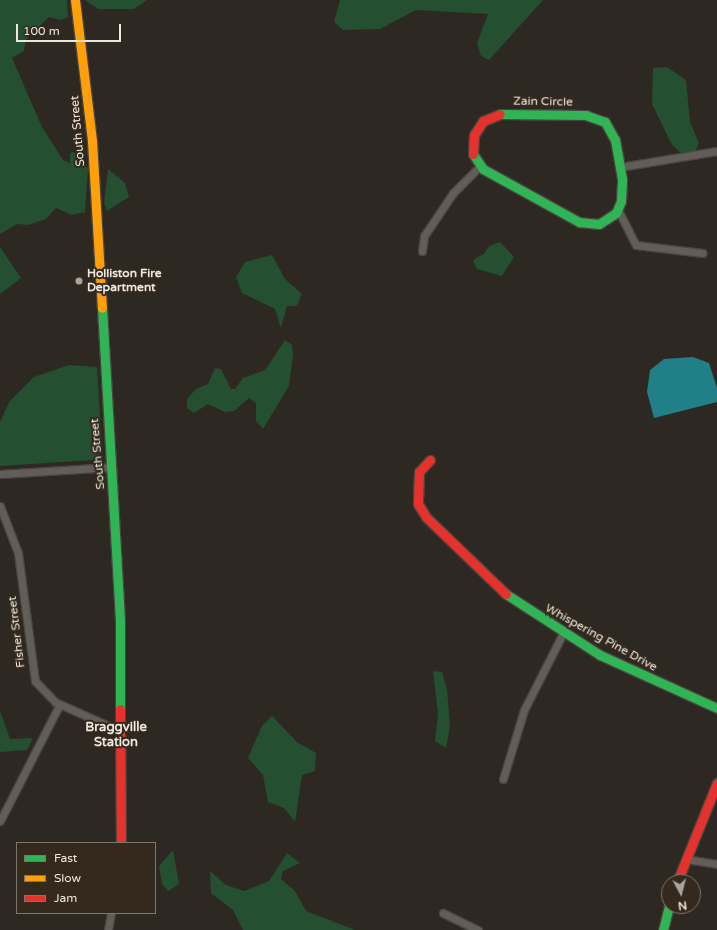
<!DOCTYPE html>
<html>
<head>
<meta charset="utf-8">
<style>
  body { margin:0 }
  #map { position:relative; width:717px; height:930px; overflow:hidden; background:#2e2822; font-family:"Varela Round",sans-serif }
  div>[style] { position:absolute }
  .green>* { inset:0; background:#244f31 }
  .water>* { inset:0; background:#218087 }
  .roads { filter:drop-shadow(1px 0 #49443f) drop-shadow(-1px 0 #49443f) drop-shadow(0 1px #49443f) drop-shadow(0 -1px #49443f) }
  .street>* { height:7px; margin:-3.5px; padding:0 3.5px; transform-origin:3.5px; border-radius:3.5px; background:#615d58 }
  .fast>* { height:9px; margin:-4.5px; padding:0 4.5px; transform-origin:4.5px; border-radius:4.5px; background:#30b455 }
  .slow>* { height:9px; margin:-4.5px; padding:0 4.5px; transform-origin:4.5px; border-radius:4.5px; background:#ff9f0a }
  .jam>* { height:9px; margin:-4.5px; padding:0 4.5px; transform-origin:4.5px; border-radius:4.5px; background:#e5322d }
  .dots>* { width:11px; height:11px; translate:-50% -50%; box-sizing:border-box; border:2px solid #33291d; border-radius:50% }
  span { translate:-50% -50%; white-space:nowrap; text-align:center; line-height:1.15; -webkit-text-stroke:4px #33291d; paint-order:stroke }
  .street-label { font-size:12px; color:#eee7df }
  .poi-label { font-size:12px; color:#eee7df; font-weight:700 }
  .left { translate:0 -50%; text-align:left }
  .neighbourhood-label { font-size:13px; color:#eee7df; font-weight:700 }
  .legend { position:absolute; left:16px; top:842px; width:140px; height:72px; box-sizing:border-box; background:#33291d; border:1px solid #7e756b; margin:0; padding:5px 7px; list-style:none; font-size:12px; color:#eee7df }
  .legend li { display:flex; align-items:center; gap:8px; height:20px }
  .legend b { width:20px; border:1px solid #7e756b }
  .north { position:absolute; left:661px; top:874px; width:40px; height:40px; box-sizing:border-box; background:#33291d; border:1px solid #7e756b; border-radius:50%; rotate:173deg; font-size:11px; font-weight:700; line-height:16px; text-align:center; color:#eee7df }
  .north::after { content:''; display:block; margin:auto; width:14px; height:18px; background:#aba49d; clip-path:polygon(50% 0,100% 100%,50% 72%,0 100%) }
  .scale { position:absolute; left:16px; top:24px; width:105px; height:18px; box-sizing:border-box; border:2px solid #eee7df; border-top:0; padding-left:5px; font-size:12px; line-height:14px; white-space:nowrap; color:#eee7df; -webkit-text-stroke:3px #33291d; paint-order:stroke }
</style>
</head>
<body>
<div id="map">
  <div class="green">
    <div style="clip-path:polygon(0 0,67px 0,68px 17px,61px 20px,49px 17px,26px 39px,24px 51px,12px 58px,42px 127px,63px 160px,70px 163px,70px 153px,74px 152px,88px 168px,85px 212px,72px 215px,56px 208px,46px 219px,28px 225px,17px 224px,0 234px)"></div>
    <div style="clip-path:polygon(85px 0,147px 0,134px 9px,98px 9px)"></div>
    <div style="clip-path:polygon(340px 0,543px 0,489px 60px,481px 56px,477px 43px,488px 14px,416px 10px,380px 29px,343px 30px,334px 22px)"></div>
    <div style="clip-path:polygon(667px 67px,686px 80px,690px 122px,699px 143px,695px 152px,682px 154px,672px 145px,652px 104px,653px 68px)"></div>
    <div style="clip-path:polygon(108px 169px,125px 183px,129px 197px,107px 211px,104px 203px)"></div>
    <div style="clip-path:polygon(500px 242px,514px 257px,502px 276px,477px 269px,473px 261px,476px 258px,484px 254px,489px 246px)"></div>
    <div style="clip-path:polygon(0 247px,21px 278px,0 294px)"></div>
    <div style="clip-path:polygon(272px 255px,285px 279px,302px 294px,297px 306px,287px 306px,281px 328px,275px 309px,242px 293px,236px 277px,245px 262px)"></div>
    <div style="clip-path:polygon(285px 340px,292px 345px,293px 354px,289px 386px,263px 429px,256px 421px,256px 403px,249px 398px,234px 411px,225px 412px,208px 404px,194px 413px,187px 408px,187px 399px,196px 389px,208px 384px,215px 368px,221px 369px,231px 389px,235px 389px,243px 378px,265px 370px)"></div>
    <div style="clip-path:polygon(69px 365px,97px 367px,102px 450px,93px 460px,0 466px,0 422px,9px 402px,34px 377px)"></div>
    <div style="clip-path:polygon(433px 671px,442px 672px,447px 689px,450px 726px,446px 748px,435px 741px,438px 714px)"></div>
    <div style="clip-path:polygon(0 711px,10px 739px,33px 738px,27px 750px,0 752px)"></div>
    <div style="clip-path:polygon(272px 716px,297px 742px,316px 753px,315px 771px,302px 775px,295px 822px,284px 808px,268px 802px,263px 775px,248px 758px,262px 726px)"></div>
    <div style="clip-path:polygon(173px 850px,179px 884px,168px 891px,162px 884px,159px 866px)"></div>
    <div style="clip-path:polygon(287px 853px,300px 863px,283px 871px,281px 879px,295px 891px,306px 911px,355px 930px,243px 930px,233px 910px,211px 893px,210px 871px,226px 885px,244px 891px,269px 881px)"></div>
  </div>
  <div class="water">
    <div style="clip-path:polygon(693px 357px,709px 363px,717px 388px,717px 402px,654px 418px,647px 392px,650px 370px,664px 359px)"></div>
  </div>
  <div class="roads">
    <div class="street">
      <div style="left:620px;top:167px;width:98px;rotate:-9.4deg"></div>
      <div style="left:618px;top:210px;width:39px;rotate:63deg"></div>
      <div style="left:636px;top:245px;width:67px;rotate:6.8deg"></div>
      <div style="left:422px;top:251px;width:15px;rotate:-82deg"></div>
      <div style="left:424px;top:236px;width:52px;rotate:-56deg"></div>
      <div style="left:453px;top:193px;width:38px;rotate:-45deg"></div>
      <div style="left:0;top:474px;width:112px;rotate:-3.6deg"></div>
      <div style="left:0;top:506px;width:50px;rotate:69deg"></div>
      <div style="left:18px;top:553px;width:129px;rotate:82.4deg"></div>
      <div style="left:35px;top:681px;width:29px;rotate:46deg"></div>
      <div style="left:55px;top:702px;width:71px;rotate:24deg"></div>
      <div style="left:503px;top:779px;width:72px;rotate:-73.1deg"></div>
      <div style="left:524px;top:710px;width:86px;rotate:-63.1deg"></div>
      <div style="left:0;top:821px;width:131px;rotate:-62.9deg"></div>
      <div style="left:686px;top:859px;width:31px;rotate:9deg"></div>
      <div style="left:443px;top:913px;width:39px;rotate:26deg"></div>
      <div style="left:108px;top:930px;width:17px;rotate:-80deg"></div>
    </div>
    <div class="fast">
      <div style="left:473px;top:154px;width:18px;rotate:56deg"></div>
      <div style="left:483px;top:169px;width:110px;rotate:28.9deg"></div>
      <div style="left:579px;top:222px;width:20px;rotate:6deg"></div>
      <div style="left:599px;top:224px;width:20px;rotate:-33deg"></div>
      <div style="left:616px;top:213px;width:13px;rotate:-67deg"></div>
      <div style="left:621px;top:201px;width:22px;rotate:-87deg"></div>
      <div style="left:622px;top:179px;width:40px;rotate:-100deg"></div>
      <div style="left:615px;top:140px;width:21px;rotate:-119deg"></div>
      <div style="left:605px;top:122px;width:20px;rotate:-160deg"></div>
      <div style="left:586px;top:115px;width:86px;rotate:-179.3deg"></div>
      <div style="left:102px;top:308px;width:314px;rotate:86.7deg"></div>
      <div style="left:120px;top:621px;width:88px;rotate:90deg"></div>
      <div style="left:506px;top:594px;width:112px;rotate:33deg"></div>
      <div style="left:600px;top:655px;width:128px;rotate:24.4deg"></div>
      <div style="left:663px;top:930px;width:25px;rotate:-76deg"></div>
    </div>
    <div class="slow">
      <div style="left:75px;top:0;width:142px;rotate:83.1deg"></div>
      <div style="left:92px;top:141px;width:167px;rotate:86.6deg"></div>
    </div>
    <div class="jam">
      <div style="left:473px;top:154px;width:19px;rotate:-87deg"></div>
      <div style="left:474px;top:135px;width:17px;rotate:-57deg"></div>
      <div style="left:483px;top:121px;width:18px;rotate:-22deg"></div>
      <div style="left:430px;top:460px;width:16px;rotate:133deg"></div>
      <div style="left:419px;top:472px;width:32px;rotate:92deg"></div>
      <div style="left:418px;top:504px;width:15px;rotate:58deg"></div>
      <div style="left:426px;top:517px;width:111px;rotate:43.9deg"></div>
      <div style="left:120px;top:709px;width:134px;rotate:89.6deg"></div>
      <div style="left:677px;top:882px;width:107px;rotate:-68deg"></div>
    </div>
  </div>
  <div class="dots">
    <div style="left:79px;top:281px;background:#aba49d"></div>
  </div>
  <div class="street-label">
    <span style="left:543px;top:102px;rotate:1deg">Zain Circle</span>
    <span style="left:78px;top:131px;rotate:-95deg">South Street</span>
    <span style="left:98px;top:454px;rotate:-95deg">South Street</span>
    <span style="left:17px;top:632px;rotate:-97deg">Fisher Street</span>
    <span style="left:601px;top:638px;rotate:29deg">Whispering Pine Drive</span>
  </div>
  <div class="poi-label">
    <span class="left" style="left:87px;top:281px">Holliston Fire<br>Department</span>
  </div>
  <div class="neighbourhood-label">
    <span style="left:116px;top:735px">Braggville<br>Station</span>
  </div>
  <ul class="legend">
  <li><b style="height:5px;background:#30b455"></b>Fast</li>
  <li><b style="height:5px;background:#ff9f0a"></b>Slow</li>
  <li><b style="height:5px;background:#e5322d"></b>Jam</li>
  </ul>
  <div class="north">N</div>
  <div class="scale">100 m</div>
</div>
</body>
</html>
